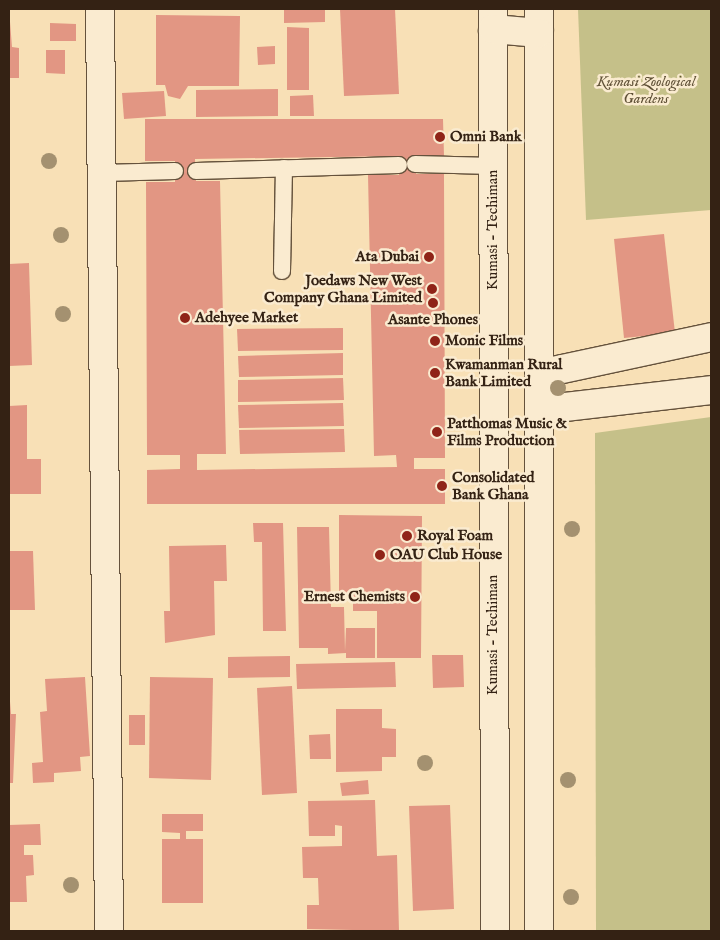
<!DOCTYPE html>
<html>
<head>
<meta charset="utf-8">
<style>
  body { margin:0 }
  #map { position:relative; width:720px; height:940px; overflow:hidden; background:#f8e0b6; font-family:"IM FELL English",serif }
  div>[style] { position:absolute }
  .green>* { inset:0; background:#c5c089 }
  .building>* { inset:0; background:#e29683 }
  .roads { filter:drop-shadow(1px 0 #65523c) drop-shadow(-1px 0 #65523c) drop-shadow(0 1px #65523c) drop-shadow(0 -1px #65523c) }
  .service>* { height:16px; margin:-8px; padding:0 8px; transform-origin:8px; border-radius:8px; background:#faebd0 }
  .minor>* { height:28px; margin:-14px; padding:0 14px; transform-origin:14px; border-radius:14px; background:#faebd0 }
  .secondary>* { height:28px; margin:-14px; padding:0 14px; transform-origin:14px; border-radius:14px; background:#faebd0 }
  .trees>* { width:16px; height:16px; margin:-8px; border-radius:50%; background:#a49170 }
  .dots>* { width:14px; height:14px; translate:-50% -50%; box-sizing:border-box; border:2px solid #faebd0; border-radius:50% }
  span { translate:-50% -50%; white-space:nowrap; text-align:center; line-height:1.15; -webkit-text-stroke:5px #faebd0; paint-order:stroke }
  .park-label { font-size:15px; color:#605137; font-style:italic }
  .poi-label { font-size:15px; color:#342214; font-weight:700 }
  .left { translate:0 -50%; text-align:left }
  .right { translate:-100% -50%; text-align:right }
  .street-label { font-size:15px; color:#342214 }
  .frame { position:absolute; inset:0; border:10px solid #342214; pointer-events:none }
</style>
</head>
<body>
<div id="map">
  <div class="green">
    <div style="clip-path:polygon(578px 9px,711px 9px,711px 210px,586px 220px)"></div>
    <div style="clip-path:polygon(711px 417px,711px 931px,596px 931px,595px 433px)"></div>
  </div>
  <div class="building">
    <div style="clip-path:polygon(9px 9px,12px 47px,19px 48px,19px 78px,9px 78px)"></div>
    <div style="clip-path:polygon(284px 9px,325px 9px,325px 22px,284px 23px)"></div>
    <div style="clip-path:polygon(340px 9px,395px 9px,399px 94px,344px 96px)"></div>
    <div style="clip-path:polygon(156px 15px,240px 16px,239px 86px,188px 86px,180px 99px,168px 96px,165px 85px,156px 85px)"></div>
    <div style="clip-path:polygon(50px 23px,76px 24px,76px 41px,50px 41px)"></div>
    <div style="clip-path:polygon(287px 27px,309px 28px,309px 90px,287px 90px)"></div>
    <div style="clip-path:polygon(275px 46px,275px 64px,258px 65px,257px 47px)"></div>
    <div style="clip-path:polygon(46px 50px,65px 50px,65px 74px,46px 73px)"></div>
    <div style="clip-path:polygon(278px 89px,278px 116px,196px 117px,196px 90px)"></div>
    <div style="clip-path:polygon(164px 91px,166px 116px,124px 119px,122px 93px)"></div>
    <div style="clip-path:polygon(313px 95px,314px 116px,290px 116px,290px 96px)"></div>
    <div style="clip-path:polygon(evenodd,145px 119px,443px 119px,444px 156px,415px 156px,415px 164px,416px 174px,444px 174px,445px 458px,414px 458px,414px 469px,445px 469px,445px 504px,147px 504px,147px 470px,180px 469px,180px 455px,147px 455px,146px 182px,175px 182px,175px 161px,145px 161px,145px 119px,399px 156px,399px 175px,368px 175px,374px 456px,396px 455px,397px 467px,197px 470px,197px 454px,226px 454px,220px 181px,196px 181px,195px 159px,399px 156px)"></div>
    <div style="clip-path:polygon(664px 234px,675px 333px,624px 338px,614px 239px)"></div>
    <div style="clip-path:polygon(29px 263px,32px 365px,9px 366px,9px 264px)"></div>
    <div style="clip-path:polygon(343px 328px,343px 350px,238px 351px,237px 329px)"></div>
    <div style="clip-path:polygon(343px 353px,343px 375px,239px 377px,238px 356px)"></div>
    <div style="clip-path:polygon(343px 378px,344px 400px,238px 402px,238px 380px)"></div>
    <div style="clip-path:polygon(343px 403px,344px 426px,239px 428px,238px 405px)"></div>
    <div style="clip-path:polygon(27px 405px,27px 459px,41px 459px,41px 494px,9px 494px,9px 406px)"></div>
    <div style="clip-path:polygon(344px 429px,345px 452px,240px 454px,239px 430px)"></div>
    <div style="clip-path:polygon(339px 515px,422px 516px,421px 658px,377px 658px,377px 611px,353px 611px,353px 595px,339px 595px)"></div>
    <div style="clip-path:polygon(253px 523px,283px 523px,286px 631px,263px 631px,262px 542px,254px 542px)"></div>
    <div style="clip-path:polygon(297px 527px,329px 527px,331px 607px,344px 607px,345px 651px,346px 628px,375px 628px,375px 658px,346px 658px,346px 653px,328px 654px,328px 648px,299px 648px)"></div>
    <div style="clip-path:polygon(226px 545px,227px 581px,214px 581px,215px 635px,165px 643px,164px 611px,170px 611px,169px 546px)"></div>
    <div style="clip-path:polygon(9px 551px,33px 551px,35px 610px,9px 610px)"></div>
    <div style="clip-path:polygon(432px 655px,463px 655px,464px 687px,433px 688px)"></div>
    <div style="clip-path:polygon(290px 656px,290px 677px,228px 678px,228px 657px)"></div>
    <div style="clip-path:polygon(395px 662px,396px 687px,297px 689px,296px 664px)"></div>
    <div style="clip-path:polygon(85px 677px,90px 756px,80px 757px,81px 771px,54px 773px,54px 782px,33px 783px,32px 763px,43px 762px,40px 712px,47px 711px,45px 679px)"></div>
    <div style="clip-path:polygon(150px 677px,213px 678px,211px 780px,149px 778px)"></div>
    <div style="clip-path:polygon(292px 686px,297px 793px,262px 795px,257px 688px)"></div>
    <div style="clip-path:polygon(9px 689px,11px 714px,16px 714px,13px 783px,9px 783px)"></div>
    <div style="clip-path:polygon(336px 709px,382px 709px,382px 728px,396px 729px,396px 757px,382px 757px,382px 771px,336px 772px)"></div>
    <div style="clip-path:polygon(129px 715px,145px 715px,145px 745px,129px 745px)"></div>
    <div style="clip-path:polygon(330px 734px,331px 759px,310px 759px,309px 735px)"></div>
    <div style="clip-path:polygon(368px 780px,369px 794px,342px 796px,340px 783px)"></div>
    <div style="clip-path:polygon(375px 800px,377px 856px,397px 855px,399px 931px,307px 929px,307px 905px,319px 905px,318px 878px,303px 878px,302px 847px,342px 846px,342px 826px,335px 825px,335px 836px,309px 836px,308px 801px)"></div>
    <div style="clip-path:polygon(450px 805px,454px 909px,413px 911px,409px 806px)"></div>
    <div style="clip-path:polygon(162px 814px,203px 814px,203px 831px,186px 831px,186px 839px,203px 839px,203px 903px,162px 903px,162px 839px,180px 839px,180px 833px,162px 832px)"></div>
    <div style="clip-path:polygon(40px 824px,41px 845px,24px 845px,24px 855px,33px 855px,34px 875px,26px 876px,27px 902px,9px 902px,9px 825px)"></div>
  </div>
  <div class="roads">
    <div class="service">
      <div style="left:415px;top:164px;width:78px;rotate:1.5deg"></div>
      <div style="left:196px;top:171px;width:203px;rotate:-1.7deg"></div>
      <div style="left:103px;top:173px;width:72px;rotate:-1.6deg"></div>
      <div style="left:282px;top:271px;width:103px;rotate:-88.9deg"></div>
    </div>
    <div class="minor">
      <div style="left:100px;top:9px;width:922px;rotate:89.44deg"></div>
      <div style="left:539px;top:374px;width:176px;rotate:-12.1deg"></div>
      <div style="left:539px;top:410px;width:173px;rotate:-6.6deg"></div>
    </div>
    <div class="secondary">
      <div style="left:493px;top:9px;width:922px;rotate:89.88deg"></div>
      <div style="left:539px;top:9px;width:922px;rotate:90deg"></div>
      <div style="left:493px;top:29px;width:46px;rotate:5deg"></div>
    </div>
  </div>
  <div class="trees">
    <div style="left:49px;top:161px"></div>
    <div style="left:61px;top:235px"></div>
    <div style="left:63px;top:314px"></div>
    <div style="left:558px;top:388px"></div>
    <div style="left:572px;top:529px"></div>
    <div style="left:425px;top:763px"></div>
    <div style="left:568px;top:780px"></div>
    <div style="left:71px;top:885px"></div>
    <div style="left:571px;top:897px"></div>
  </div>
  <div class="dots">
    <div style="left:440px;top:137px;background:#8f2418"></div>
    <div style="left:429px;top:257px;background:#8f2418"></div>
    <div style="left:432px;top:289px;background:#8f2418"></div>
    <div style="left:433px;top:303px;background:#8f2418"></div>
    <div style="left:185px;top:318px;background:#8f2418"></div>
    <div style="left:435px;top:341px;background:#8f2418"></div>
    <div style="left:435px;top:373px;background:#8f2418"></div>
    <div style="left:437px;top:432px;background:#8f2418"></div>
    <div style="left:442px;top:486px;background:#8f2418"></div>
    <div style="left:407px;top:536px;background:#8f2418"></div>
    <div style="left:380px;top:555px;background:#8f2418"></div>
    <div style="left:415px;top:597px;background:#8f2418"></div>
  </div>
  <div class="park-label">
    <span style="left:646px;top:90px">Kumasi Zoological<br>Gardens</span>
  </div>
  <div class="poi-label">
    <span class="left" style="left:450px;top:137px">Omni Bank</span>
    <span class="right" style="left:419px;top:257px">Ata Dubai</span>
    <span class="right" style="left:422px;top:289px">Joedaws New West<br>Company Ghana Limited</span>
    <span class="left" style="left:195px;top:318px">Adehyee Market</span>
    <span style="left:433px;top:320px">Asante Phones</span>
    <span class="left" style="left:445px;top:341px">Monic Films</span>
    <span class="left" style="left:445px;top:373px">Kwamanman Rural<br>Bank Limited</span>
    <span class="left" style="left:447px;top:432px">Patthomas Music &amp;<br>Films Production</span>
    <span class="left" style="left:452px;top:486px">Consolidated<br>Bank Ghana</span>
    <span class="left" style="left:417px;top:536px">Royal Foam</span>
    <span class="left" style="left:390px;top:555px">OAU Club House</span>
    <span class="right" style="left:405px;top:597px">Ernest Chemists</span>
  </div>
  <div class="street-label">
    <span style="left:493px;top:230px;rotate:-90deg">Kumasi - Techiman</span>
    <span style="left:493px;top:635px;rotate:-90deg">Kumasi - Techiman</span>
  </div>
  <div class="frame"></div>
</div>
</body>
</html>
